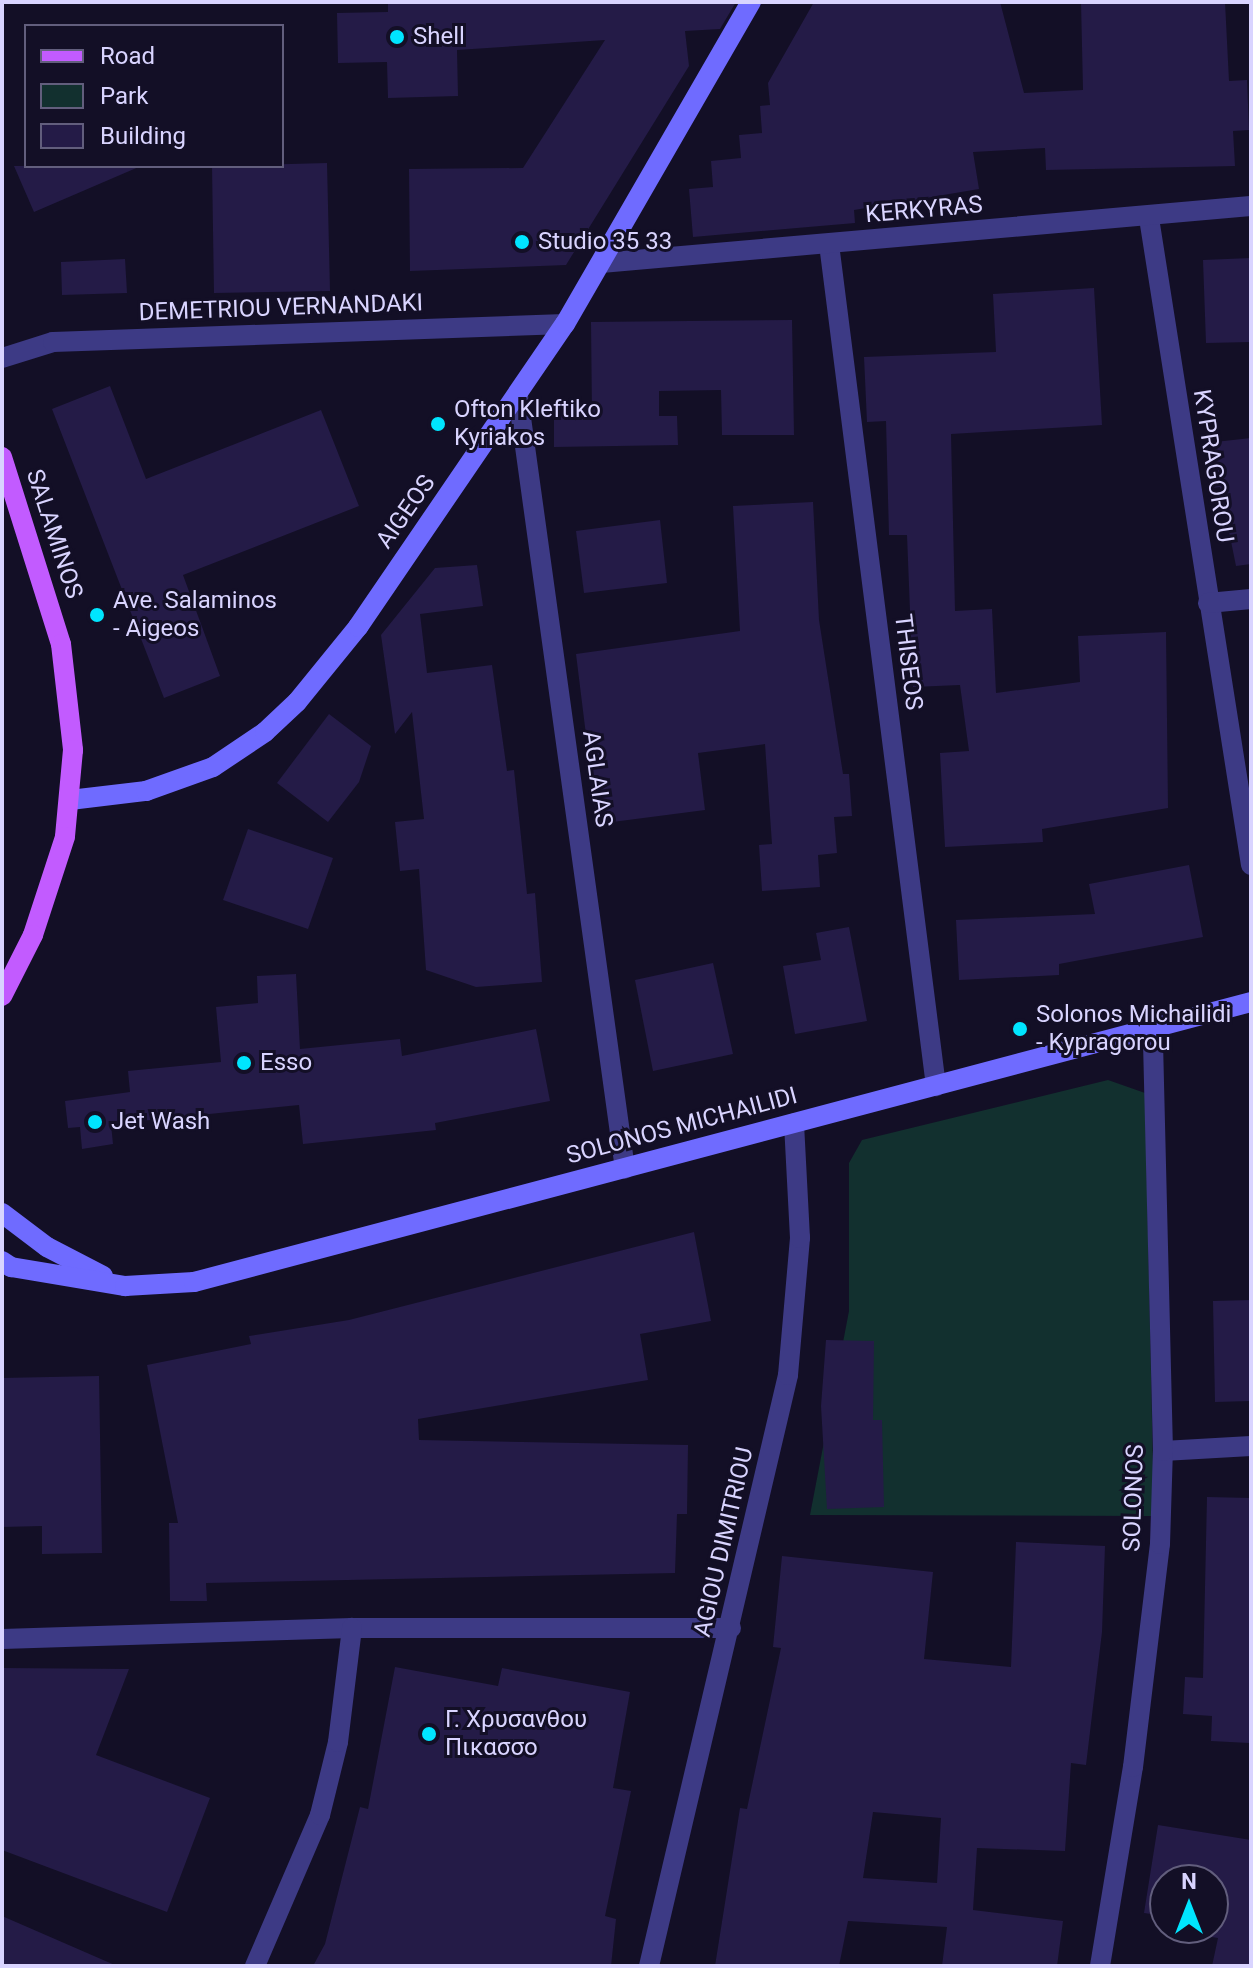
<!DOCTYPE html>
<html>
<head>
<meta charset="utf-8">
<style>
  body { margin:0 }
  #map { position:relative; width:1253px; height:1968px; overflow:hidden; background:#130f26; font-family:Roboto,sans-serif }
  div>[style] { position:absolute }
  .green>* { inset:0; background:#12302f }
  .building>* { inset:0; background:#241b47 }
  .street>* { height:20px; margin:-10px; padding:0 10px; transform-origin:10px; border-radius:10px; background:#3d3a85 }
  .secondary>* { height:20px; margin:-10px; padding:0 10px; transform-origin:10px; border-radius:10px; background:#6f6bff }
  .primary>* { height:20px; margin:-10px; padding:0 10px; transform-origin:10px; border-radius:10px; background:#c25bff }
  .dots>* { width:22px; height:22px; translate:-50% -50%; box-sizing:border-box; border:4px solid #130f26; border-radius:50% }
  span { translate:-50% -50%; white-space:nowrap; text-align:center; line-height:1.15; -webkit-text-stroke:6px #130f26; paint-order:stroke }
  .poi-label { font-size:24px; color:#d9d4ff }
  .left { translate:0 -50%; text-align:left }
  .street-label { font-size:24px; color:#d9d4ff }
  .frame { position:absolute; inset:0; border:4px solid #d9d4ff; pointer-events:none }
  .legend { position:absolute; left:24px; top:24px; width:260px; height:144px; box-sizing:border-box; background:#130f26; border:2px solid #625e7d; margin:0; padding:10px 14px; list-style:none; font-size:24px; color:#d9d4ff }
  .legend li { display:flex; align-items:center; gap:16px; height:40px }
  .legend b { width:40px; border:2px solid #625e7d }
  .north { position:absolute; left:1149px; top:1864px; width:80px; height:80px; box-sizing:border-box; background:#130f26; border:2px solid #625e7d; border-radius:50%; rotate:0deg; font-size:22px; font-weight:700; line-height:32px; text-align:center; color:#d9d4ff }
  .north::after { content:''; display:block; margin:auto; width:28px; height:36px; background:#00e5ff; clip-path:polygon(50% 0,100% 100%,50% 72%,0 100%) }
</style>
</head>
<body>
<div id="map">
  <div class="green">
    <div style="clip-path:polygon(1108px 1080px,1145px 1093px,1154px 1516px,810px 1515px,849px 1311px,849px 1163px,862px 1140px)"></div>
  </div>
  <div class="building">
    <div style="clip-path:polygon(388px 2px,736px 2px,720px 29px,685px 31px,689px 66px,566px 265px,410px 271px,409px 169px,523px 168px,605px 40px,457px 50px,458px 96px,388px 98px,387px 62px,338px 63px,337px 13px,388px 12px)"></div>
    <div style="clip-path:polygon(814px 2px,1000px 2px,1024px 93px,1083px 90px,1081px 2px,1225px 2px,1229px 81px,1247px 80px,1249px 130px,1233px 131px,1235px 166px,1046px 170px,1045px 148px,973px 152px,979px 189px,854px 210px,855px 223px,693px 237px,689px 189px,713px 187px,711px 161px,741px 158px,739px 135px,762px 133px,760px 106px,770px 105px,768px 83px)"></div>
    <div style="clip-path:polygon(327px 163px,330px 291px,214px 293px,212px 166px)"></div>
    <div style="clip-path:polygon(14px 166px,141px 166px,34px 212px)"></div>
    <div style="clip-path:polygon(1251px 258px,1251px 342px,1206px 343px,1203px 260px)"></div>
    <div style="clip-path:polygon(125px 259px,127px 293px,62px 295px,61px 262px)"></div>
    <div style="clip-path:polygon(1094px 288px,1102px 425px,951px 434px,955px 611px,992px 609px,996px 693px,1080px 682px,1078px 636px,1166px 632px,1168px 808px,1042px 829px,1043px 842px,945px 847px,940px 753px,969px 751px,960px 685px,913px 687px,907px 535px,889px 535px,886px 421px,867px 422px,864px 357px,996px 352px,993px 294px)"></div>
    <div style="clip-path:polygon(792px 320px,794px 435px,722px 435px,721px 390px,659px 391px,659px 416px,677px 416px,678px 445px,554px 447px,554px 416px,592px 416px,591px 322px)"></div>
    <div style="clip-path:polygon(110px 386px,146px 479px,321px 410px,359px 506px,183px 575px,220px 676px,164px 698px,52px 409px)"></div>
    <div style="clip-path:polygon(1251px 438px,1251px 564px,1236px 566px,1220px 487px,1211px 488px,1206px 443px)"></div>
    <div style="clip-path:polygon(813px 502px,819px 620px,843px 774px,849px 774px,852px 816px,834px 817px,837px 853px,818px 855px,820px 887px,762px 891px,759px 845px,772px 844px,765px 744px,698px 753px,705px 810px,597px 824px,576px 654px,740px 631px,733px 506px)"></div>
    <div style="clip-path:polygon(660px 520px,667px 583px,584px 593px,576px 531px)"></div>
    <div style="clip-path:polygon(477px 565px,483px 606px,420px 614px,427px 673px,492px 665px,507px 771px,514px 770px,527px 894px,535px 893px,542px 982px,476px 987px,426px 970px,419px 869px,400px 871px,395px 822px,424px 819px,412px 712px,395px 734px,381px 635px,435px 568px)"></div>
    <div style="clip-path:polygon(329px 714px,371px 746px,359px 782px,328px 822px,277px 783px)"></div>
    <div style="clip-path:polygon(248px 829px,333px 858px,308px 929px,223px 900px)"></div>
    <div style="clip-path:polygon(1189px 865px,1203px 937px,1059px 964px,1059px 975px,959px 980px,956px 920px,1095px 914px,1089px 884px)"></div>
    <div style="clip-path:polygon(849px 927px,867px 1021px,795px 1034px,783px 966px,821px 960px,816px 933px)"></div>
    <div style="clip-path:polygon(713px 963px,733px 1054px,653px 1071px,635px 980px)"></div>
    <div style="clip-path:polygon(296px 974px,300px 1049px,400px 1039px,402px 1056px,536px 1029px,550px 1101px,435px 1123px,436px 1130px,303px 1144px,299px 1105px,111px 1124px,113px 1144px,82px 1149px,80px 1127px,68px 1128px,65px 1101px,130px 1092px,128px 1071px,221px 1062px,216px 1007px,258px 1003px,257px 976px)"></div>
    <div style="clip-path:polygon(694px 1232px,711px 1321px,640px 1334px,648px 1380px,418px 1419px,419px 1440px,688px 1445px,687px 1514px,677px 1514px,675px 1573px,206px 1583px,207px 1601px,170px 1601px,169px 1523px,178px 1523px,147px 1365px,251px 1344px,249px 1336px,349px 1320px)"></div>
    <div style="clip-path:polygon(1251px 1300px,1251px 1401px,1215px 1402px,1213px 1301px)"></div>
    <div style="clip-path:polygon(826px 1340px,874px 1341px,873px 1420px,882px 1420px,884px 1507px,827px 1509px,821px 1406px)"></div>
    <div style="clip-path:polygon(99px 1376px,102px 1553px,42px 1554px,42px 1526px,2px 1527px,2px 1378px)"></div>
    <div style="clip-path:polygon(1207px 1497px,1251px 1498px,1249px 1743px,1211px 1741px,1212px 1716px,1183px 1714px,1185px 1677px,1203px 1678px)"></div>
    <div style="clip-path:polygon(evenodd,1016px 1542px,1105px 1546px,1102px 1632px,1086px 1765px,1071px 1763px,1065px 1851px,977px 1848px,973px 1910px,1063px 1921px,1057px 1966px,942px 1966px,947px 1927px,848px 1921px,839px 1966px,715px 1966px,740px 1808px,747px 1809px,781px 1648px,773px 1647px,782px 1556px,933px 1572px,924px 1659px,1011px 1667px,1016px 1542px,873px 1812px,941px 1818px,937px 1883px,863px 1878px,873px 1812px)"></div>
    <div style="clip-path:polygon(395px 1667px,498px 1686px,502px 1668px,630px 1692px,613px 1788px,631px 1791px,605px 1916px,616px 1919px,611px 1966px,313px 1966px,325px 1944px,360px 1807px,368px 1809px)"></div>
    <div style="clip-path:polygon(2px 1668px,129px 1669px,96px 1755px,210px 1798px,167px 1912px,2px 1850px)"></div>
    <div style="clip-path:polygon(1158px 1825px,1251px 1840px,1251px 1966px,1212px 1966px,1218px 1938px,1193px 1934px,1194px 1928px,1213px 1928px,1213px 1880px,1165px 1880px,1165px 1916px,1144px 1913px)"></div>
    <div style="clip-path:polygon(2px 1916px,117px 1966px,2px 1966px)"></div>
  </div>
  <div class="street">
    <div style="left:1149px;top:218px;width:655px;rotate:81.04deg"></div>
    <div style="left:829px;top:244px;width:849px;rotate:82.76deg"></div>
    <div style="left:601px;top:263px;width:652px;rotate:-5.01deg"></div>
    <div style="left:2px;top:358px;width:53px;rotate:-17.4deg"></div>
    <div style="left:53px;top:342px;width:512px;rotate:-2.01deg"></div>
    <div style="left:518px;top:396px;width:780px;rotate:82.12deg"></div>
    <div style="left:1208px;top:603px;width:43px;rotate:-5.3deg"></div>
    <div style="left:1163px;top:1451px;width:88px;rotate:-3.3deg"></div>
    <div style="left:2px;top:1639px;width:350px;rotate:-1.8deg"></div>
    <div style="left:352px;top:1628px;width:379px"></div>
    <div style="left:255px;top:1966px;width:164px;rotate:-66.7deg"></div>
    <div style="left:320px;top:1815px;width:75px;rotate:-76.1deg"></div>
    <div style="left:338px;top:1742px;width:115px;rotate:-83deg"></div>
    <div style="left:649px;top:1966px;width:607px;rotate:-76.76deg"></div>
    <div style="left:788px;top:1375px;width:138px;rotate:-85deg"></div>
    <div style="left:800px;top:1238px;width:115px;rotate:-93deg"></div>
    <div style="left:1100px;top:1966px;width:202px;rotate:-80.6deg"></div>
    <div style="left:1133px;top:1767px;width:225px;rotate:-83.1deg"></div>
    <div style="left:1160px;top:1544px;width:93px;rotate:-88.2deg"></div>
    <div style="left:1163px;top:1451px;width:423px;rotate:-91.4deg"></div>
  </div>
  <div class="secondary">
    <div style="left:70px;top:800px;width:77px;rotate:-6.8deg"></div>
    <div style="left:146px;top:791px;width:71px;rotate:-19.7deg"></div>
    <div style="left:213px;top:767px;width:63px;rotate:-33.9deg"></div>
    <div style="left:265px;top:732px;width:44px;rotate:-43.2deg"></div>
    <div style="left:297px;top:702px;width:97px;rotate:-50.9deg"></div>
    <div style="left:358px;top:627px;width:367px;rotate:-55.7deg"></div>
    <div style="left:565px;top:324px;width:372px;rotate:-60deg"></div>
    <div style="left:2px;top:1213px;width:56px;rotate:37.1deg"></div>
    <div style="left:47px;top:1247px;width:63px;rotate:27.4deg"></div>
    <div style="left:2px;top:1261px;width:11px;rotate:34deg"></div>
    <div style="left:11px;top:1267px;width:116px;rotate:9.5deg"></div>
    <div style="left:125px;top:1286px;width:69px;rotate:-3.3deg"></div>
    <div style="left:194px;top:1282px;width:1093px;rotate:-14.84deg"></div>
  </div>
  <div class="primary">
    <div style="left:2px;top:457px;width:196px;rotate:72.5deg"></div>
    <div style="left:61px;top:644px;width:107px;rotate:83.5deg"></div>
    <div style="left:73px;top:750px;width:87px;rotate:95.3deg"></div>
    <div style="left:65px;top:837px;width:103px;rotate:108.1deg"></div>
    <div style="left:33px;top:935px;width:68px;rotate:116.9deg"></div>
  </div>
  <div class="dots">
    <div style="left:397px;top:37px;background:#00e5ff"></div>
    <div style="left:522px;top:242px;background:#00e5ff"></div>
    <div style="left:438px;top:424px;background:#00e5ff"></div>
    <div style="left:97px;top:615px;background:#00e5ff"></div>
    <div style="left:1020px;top:1029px;background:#00e5ff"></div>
    <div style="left:244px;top:1063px;background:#00e5ff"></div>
    <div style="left:95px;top:1122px;background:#00e5ff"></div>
    <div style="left:429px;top:1734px;background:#00e5ff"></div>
  </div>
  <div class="poi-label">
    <span class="left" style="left:413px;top:37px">Shell</span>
    <span class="left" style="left:538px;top:242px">Studio 35 33</span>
    <span class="left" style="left:454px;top:424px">Ofton Kleftiko<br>Kyriakos</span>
    <span class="left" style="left:113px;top:615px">Ave. Salaminos<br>- Aigeos</span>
    <span class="left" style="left:1036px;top:1029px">Solonos Michailidi<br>- Kypragorou</span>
    <span class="left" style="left:260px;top:1063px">Esso</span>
    <span class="left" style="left:111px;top:1122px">Jet Wash</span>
    <span class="left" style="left:445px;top:1734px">Γ. Χρυσανθου<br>Πικασσο</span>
  </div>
  <div class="street-label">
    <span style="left:924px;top:210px;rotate:-5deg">KERKYRAS</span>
    <span style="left:281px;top:308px;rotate:-2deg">DEMETRIOU VERNANDAKI</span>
    <span style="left:1213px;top:466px;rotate:81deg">KYPRAGOROU</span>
    <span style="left:406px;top:512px;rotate:-55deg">AIGEOS</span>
    <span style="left:54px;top:534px;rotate:72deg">SALAMINOS</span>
    <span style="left:908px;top:662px;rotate:83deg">THISEOS</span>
    <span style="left:597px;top:779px;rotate:82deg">AGLAIAS</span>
    <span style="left:682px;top:1126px;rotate:-15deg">SOLONOS MICHAILIDI</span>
    <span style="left:1134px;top:1498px;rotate:-88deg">SOLONOS</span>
    <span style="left:724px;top:1542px;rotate:-77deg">AGIOU DIMITRIOU</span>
  </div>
  <div class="frame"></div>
  <ul class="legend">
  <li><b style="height:10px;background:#c25bff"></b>Road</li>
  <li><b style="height:22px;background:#12302f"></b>Park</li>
  <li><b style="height:22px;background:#241b47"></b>Building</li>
  </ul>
  <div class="north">N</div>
</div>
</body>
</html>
